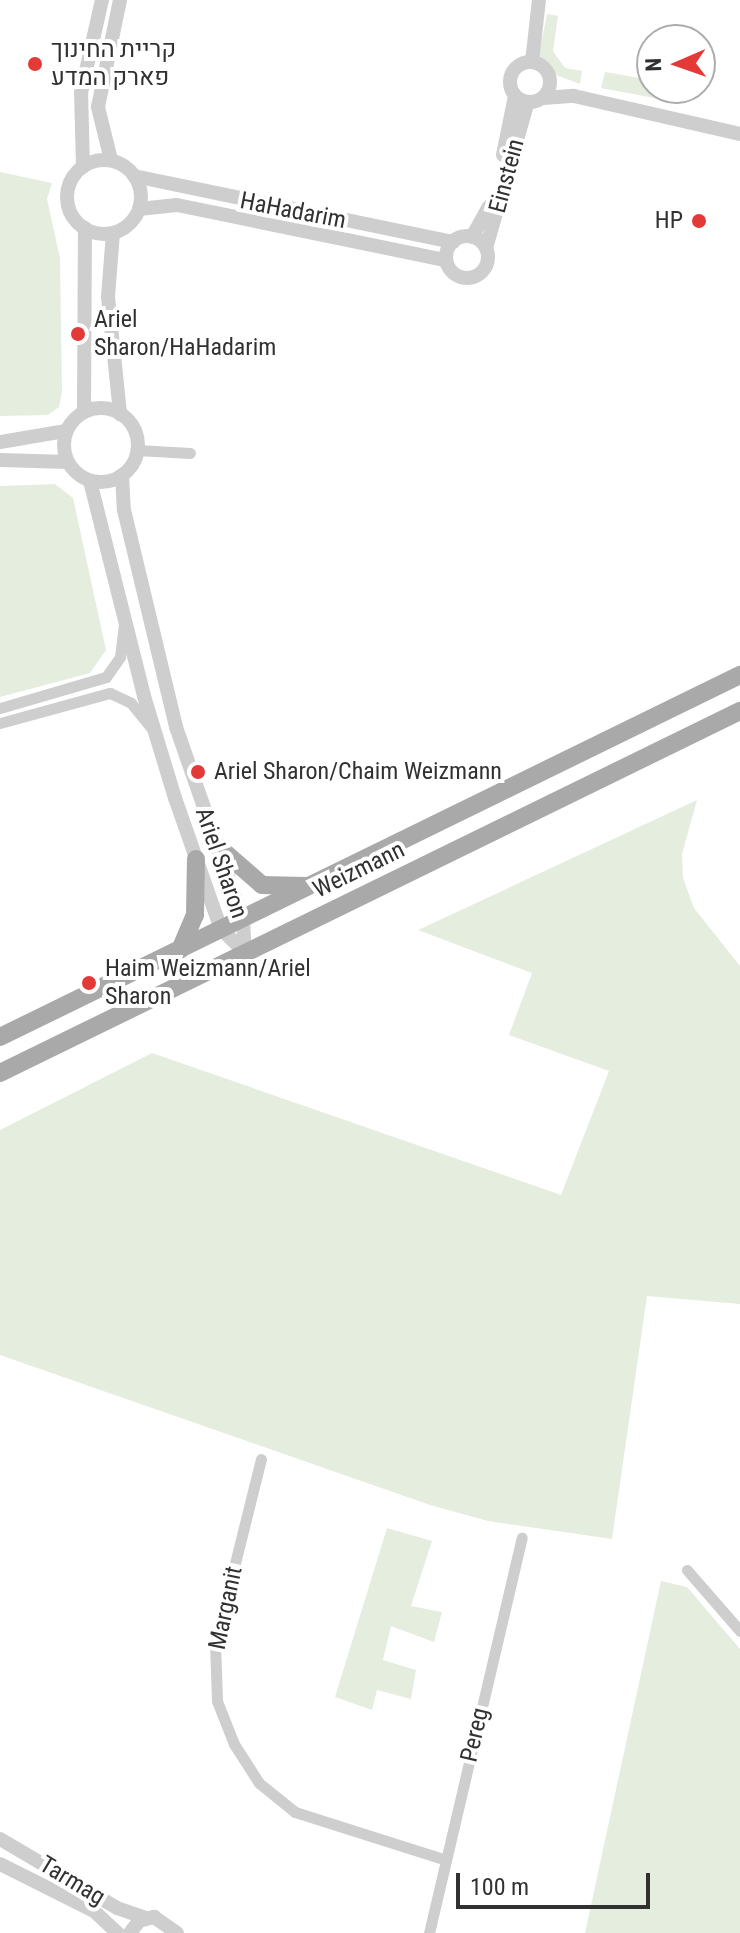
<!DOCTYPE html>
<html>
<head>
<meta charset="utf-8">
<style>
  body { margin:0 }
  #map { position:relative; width:740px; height:1933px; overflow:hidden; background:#fff; font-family:"Roboto Condensed",Heebo,sans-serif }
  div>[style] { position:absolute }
  .green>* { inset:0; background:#e5eddf }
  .minor>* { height:11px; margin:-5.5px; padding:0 5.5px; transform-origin:5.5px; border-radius:5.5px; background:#cecece }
  .tertiary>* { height:14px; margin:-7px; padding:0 7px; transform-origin:7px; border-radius:7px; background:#cecece }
  .tertiary>.ring { margin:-7px; padding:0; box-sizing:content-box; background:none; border:14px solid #cecece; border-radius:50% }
  .primary>* { height:18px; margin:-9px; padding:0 9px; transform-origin:9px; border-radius:9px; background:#a9a9a9 }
  .dots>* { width:22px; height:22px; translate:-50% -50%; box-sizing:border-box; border:4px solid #fff; border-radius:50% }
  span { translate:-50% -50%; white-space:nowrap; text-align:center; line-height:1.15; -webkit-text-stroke:8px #fff; paint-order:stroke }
  .poi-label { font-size:24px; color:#313131 }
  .left { translate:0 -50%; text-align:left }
  .right { translate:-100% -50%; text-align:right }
  .street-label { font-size:24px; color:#313131 }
  .north { position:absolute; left:636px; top:24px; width:80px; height:80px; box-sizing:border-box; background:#fff; border:2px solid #adadad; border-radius:50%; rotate:268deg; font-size:22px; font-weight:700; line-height:32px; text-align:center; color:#313131 }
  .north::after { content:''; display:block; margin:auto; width:28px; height:36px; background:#e33937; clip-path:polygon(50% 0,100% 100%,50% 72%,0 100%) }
  .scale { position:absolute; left:456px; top:1873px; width:194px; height:36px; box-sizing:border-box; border:4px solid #313131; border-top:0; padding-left:10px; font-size:24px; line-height:28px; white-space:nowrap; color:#313131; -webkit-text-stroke:6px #fff; paint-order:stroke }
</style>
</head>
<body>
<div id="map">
  <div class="green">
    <div style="clip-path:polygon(547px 14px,558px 16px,553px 51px,565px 68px,582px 71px,580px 84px,548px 72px,539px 54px)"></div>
    <div style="clip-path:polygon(605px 72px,652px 80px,652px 88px,673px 88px,670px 101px,601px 88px)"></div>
    <div style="clip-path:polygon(0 172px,52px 183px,47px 199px,60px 258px,62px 392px,59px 407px,48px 415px,0 416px)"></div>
    <div style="clip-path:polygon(55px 484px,73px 498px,106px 650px,90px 673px,0 697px,0 486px)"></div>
    <div style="clip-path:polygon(697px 800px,682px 854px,683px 878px,694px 908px,740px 966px,740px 1304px,647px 1296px,612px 1539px,488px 1521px,430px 1505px,0 1355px,0 1130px,152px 1053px,561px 1195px,609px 1071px,509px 1035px,532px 973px,418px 930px)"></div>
    <div style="clip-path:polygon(387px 1528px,432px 1541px,411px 1606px,442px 1612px,434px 1642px,391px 1626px,383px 1660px,416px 1670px,411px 1699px,377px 1690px,372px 1710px,335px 1697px)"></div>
    <div style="clip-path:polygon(661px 1581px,687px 1587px,740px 1649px,740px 1933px,585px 1933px)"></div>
  </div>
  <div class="minor">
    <div style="left:137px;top:450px;width:53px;rotate:3.2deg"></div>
    <div style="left:0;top:708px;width:110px;rotate:-16.3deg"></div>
    <div style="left:106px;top:677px;width:24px;rotate:-55deg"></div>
    <div style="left:120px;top:657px;width:34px;rotate:-83deg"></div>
    <div style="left:0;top:723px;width:114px;rotate:-15.3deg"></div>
    <div style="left:110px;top:693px;width:23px;rotate:25deg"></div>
    <div style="left:131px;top:703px;width:32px;rotate:51deg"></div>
    <div style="left:261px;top:1459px;width:190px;rotate:104deg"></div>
    <div style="left:215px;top:1643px;width:58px;rotate:88deg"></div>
    <div style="left:217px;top:1701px;width:46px;rotate:68.4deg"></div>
    <div style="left:234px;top:1744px;width:46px;rotate:57.3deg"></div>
    <div style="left:259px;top:1783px;width:46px;rotate:38.9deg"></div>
    <div style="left:295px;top:1812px;width:158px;rotate:17.6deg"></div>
    <div style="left:687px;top:1570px;width:81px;rotate:49deg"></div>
    <div style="left:429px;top:1933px;width:406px;rotate:-76.8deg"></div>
  </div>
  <div class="tertiary">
    <div class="ring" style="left:510px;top:62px;width:26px;height:26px"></div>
    <div style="left:532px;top:62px;width:62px;rotate:-83.6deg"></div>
    <div style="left:543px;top:98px;width:31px;rotate:-4deg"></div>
    <div style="left:574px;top:96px;width:170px;rotate:12.9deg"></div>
    <div style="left:503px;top:155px;width:60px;rotate:-78.5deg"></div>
    <div style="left:111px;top:160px;width:55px;rotate:-103.8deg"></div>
    <div style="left:98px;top:107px;width:109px;rotate:-78.4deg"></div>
    <div class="ring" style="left:67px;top:160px;width:60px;height:60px"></div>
    <div style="left:83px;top:167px;width:74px;rotate:-91.5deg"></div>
    <div style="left:81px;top:93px;width:95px;rotate:-77.3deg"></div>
    <div style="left:134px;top:176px;width:326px;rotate:11.7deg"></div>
    <div style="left:139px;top:209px;width:38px;rotate:-6deg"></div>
    <div style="left:177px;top:205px;width:275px;rotate:11.6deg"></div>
    <div style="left:113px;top:233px;width:64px;rotate:94.5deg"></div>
    <div style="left:108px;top:297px;width:118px;rotate:84.1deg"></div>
    <div class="ring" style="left:446px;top:236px;width:28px;height:28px"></div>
    <div style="left:472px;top:237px;width:35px;rotate:-61deg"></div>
    <div style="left:486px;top:248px;width:152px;rotate:-74deg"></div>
    <div class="ring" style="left:64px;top:408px;width:60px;height:60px"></div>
    <div style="left:84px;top:412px;width:184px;rotate:-89.7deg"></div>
    <div style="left:0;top:442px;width:67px;rotate:-9.5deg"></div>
    <div style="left:0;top:460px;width:68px;rotate:1.7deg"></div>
    <div style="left:122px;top:475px;width:35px;rotate:87deg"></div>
    <div style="left:124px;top:510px;width:223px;rotate:76.5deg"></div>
    <div style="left:176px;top:727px;width:203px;rotate:70.8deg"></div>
    <div style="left:243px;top:919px;width:33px;rotate:87deg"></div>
    <div style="left:90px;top:481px;width:222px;rotate:75.9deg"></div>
    <div style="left:144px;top:696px;width:107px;rotate:73.1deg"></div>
    <div style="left:175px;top:798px;width:139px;rotate:70.7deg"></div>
    <div style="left:221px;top:929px;width:33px;rotate:44deg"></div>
    <div style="left:0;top:1839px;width:136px;rotate:30.5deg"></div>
    <div style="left:117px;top:1908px;width:31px;rotate:19deg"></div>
    <div style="left:0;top:1864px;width:105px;rotate:26.6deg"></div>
    <div style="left:94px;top:1911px;width:33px;rotate:43deg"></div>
    <div style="left:130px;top:1933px;width:15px;rotate:-53deg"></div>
    <div style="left:139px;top:1921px;width:16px;rotate:-15deg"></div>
    <div style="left:154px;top:1917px;width:28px;rotate:35deg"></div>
  </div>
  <div class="primary">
    <div style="left:215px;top:844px;width:62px;rotate:41.1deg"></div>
    <div style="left:262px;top:885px;width:43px;rotate:1.3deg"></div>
    <div style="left:180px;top:950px;width:38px;rotate:-67deg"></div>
    <div style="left:195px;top:915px;width:56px;rotate:-89deg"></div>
    <div style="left:0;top:1037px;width:824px;rotate:-26.07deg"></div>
    <div style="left:0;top:1073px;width:824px;rotate:-26.07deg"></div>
  </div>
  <div class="dots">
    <div style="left:35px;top:64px;background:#e33937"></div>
    <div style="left:699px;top:221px;background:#e33937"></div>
    <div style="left:78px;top:334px;background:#e33937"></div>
    <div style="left:198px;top:772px;background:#e33937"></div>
    <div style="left:89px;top:983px;background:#e33937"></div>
  </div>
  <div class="poi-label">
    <span class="left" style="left:51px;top:64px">קריית החינוך<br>פארק המדע</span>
    <span class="right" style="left:683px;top:221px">HP</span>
    <span class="left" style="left:94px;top:334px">Ariel<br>Sharon/HaHadarim</span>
    <span class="left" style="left:214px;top:772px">Ariel Sharon/Chaim Weizmann</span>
    <span class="left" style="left:105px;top:983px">Haim Weizmann/Ariel<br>Sharon</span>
  </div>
  <div class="street-label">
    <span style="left:507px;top:176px;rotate:-75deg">Einstein</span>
    <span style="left:293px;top:211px;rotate:11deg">HaHadarim</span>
    <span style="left:221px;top:863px;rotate:71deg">Ariel Sharon</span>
    <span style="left:359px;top:870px;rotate:-26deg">Weizmann</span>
    <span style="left:226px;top:1608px;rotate:-78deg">Marganit</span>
    <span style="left:475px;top:1735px;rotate:-77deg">Pereg</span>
    <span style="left:72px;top:1881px;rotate:31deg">Tarmag</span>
  </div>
  <div class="north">N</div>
  <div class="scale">100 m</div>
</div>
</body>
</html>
